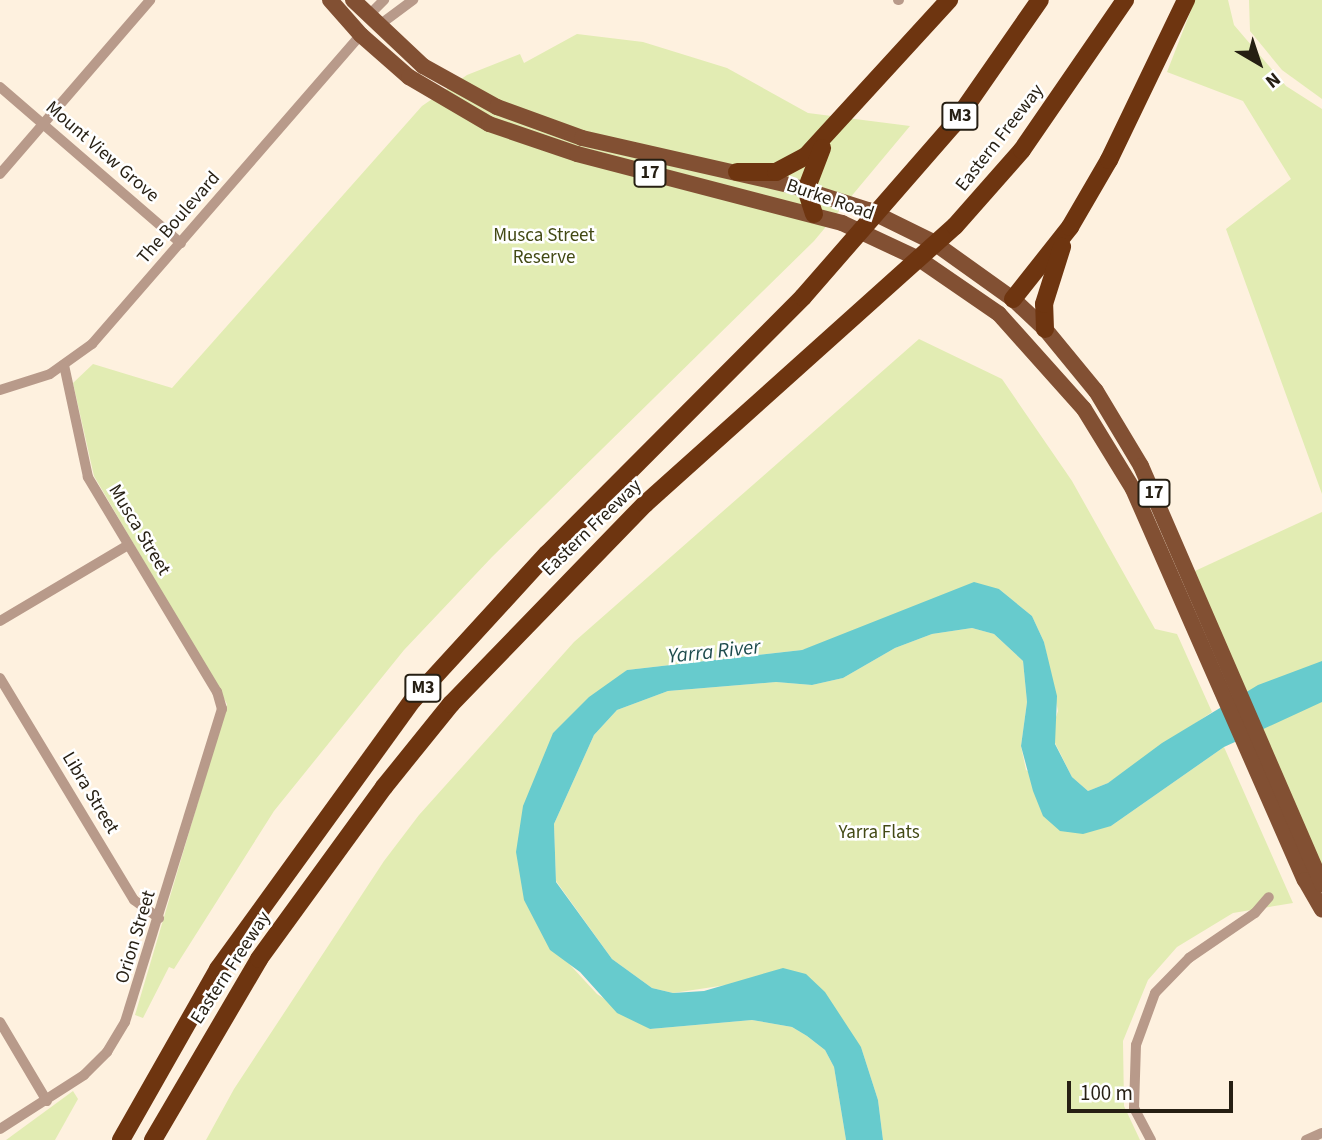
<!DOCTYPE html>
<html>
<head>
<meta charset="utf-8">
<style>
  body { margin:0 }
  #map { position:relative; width:1322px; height:1140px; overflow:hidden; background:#fef1df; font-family:"Source Sans 3",sans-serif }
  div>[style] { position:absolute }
  .green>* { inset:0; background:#e2ecb3 }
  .water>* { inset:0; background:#67cbcd }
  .minor>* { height:10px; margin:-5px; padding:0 5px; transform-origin:5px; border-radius:5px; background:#b89a8a }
  .primary>* { height:16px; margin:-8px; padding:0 8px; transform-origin:8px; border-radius:8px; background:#825033 }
  .motorway>* { height:18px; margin:-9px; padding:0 9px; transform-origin:9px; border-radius:9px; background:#6e3510 }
  span { translate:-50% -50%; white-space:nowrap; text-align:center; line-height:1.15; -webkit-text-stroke:5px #fff; paint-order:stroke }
  .shield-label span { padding:2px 5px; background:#fff; border:2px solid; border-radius:5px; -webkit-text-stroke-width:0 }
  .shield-label { font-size:18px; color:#261f13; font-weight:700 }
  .street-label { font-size:19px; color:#261f13 }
  .park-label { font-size:19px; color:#434a15 }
  .water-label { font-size:21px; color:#1e4c4d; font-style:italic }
  .north { position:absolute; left:1224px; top:28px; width:70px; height:70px; -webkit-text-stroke:5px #fff; paint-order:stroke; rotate:141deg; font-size:19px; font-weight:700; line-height:28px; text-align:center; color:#261f13 }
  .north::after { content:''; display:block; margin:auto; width:24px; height:32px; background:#261f13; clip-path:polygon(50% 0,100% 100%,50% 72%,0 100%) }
  .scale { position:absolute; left:1067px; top:1081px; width:166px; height:32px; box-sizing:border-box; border:4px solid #261f13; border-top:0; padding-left:9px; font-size:21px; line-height:24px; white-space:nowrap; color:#261f13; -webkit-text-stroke:5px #fff; paint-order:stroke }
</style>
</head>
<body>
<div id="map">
  <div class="green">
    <div style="clip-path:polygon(1195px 0,1228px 0,1234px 25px,1286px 86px,1322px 109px,1322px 494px,1226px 229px,1291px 179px,1243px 101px,1167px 72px)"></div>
    <div style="clip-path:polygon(1249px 0,1322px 0,1322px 99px,1282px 70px,1250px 31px)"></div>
    <div style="clip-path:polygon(577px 34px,643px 42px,727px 68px,808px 113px,910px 126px,814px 241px,492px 557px,404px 650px,274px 811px,174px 969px,169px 967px,143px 1018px,135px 1015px,227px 704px,94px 476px,73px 383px,93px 364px,172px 388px,422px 106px,467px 75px,520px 54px,524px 63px)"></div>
    <div style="clip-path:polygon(919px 339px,1002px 379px,1072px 481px,1155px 629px,1177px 634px,1212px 712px,1108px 783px,1088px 791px,1072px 777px,1055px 743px,1053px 726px,1058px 711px,1044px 642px,1032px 616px,999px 589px,802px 650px,627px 670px,553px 733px,550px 950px,560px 954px,597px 994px,650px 1029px,752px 1020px,792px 1027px,807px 1036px,825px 1050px,834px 1067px,846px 1140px,206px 1140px,234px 1089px,384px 861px,419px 815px,574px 642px)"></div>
    <div style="clip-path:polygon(1322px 512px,1322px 881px,1182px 577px)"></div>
    <div style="clip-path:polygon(972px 628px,994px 634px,1023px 661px,1027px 702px,1021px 746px,1026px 770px,1111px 826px,1224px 747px,1293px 903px,1233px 913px,1177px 947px,1148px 980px,1123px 1041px,1124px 1106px,1140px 1140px,883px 1140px,878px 1100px,861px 1047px,733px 984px,673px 993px,652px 988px,612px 959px,556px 881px,554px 824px,594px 735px,617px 710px,668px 691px,776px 682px,812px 685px,843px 678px,895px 648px,932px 634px)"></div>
    <div style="clip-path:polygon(73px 1091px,78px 1099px,55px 1140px,6px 1140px)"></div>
  </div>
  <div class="water">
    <div style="clip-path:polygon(974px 582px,999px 589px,1032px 616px,1044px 642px,1057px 696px,1055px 744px,1072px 777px,1088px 791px,1108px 783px,1162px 743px,1258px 685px,1322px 661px,1322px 702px,1224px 747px,1111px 826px,1083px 834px,1060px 831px,1043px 816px,1033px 791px,1021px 746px,1027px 702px,1023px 661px,994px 634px,972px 628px,932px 634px,895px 648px,843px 678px,812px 685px,776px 682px,668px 691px,617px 710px,594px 735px,554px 824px,556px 882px,612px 959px,652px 988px,673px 993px,704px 991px,783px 968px,806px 974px,825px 992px,861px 1047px,878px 1100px,883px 1140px,846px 1140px,834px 1067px,825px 1050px,807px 1036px,792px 1027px,752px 1020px,650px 1029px,617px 1013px,580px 972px,550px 950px,524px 900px,516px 852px,523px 806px,553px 733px,589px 697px,627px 670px,802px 650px)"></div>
  </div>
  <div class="minor">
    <div style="left:898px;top:0;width:1px"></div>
    <div style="left:368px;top:16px;width:23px;rotate:-45deg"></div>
    <div style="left:378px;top:26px;width:44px;rotate:-36.6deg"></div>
    <div style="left:0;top:87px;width:239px;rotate:40.8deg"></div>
    <div style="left:0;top:174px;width:230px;rotate:-49.2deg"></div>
    <div style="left:0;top:390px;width:52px;rotate:-17.7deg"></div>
    <div style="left:50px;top:374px;width:52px;rotate:-35.5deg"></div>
    <div style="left:92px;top:344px;width:410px;rotate:-49deg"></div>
    <div style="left:0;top:621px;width:149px;rotate:-30.7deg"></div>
    <div style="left:0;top:678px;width:259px;rotate:58.9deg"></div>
    <div style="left:134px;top:900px;width:31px;rotate:36deg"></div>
    <div style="left:0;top:1022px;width:92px;rotate:59.3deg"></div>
    <div style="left:0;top:1129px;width:100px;rotate:-32.7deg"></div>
    <div style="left:84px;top:1075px;width:33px;rotate:-45deg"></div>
    <div style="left:107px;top:1052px;width:35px;rotate:-59deg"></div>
    <div style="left:125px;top:1022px;width:328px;rotate:-72.8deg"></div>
    <div style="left:222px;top:709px;width:18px;rotate:-106deg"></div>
    <div style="left:217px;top:692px;width:251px;rotate:-121deg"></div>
    <div style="left:88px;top:477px;width:115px;rotate:-102.1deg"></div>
    <div style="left:1151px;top:1140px;width:36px;rotate:-118deg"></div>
    <div style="left:1134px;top:1108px;width:63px;rotate:-88.2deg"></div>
    <div style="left:1136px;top:1045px;width:55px;rotate:-69.9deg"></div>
    <div style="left:1155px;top:993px;width:49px;rotate:-45.8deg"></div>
    <div style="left:1189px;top:958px;width:80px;rotate:-34.3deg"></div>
    <div style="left:1255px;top:913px;width:21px;rotate:-49deg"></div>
    <div style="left:1306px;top:1140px;width:17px;rotate:-24deg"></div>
  </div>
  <div class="primary">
    <div style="left:330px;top:0;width:47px;rotate:48.5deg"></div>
    <div style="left:361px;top:35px;width:64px;rotate:41.2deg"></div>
    <div style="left:409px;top:77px;width:93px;rotate:30.4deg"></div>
    <div style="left:489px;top:124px;width:93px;rotate:18.8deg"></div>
    <div style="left:577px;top:154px;width:274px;rotate:14.6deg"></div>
    <div style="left:842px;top:223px;width:85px;rotate:25.1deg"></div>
    <div style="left:919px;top:259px;width:97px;rotate:34.5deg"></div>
    <div style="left:999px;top:314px;width:127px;rotate:48.2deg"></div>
    <div style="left:1084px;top:409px;width:94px;rotate:58.5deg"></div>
    <div style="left:1133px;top:489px;width:427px;rotate:66.3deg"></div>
    <div style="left:1305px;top:880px;width:34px;rotate:60deg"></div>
    <div style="left:353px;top:0;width:96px;rotate:43.3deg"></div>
    <div style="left:423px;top:66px;width:85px;rotate:29deg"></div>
    <div style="left:497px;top:107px;width:90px;rotate:20deg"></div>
    <div style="left:582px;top:138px;width:216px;rotate:12.8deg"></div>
    <div style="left:793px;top:186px;width:79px;rotate:17.7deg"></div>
    <div style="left:868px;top:210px;width:72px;rotate:26.2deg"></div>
    <div style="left:933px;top:242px;width:98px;rotate:35.5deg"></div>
    <div style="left:1013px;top:299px;width:44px;rotate:43.2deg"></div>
    <div style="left:1045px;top:329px;width:80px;rotate:50.6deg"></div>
    <div style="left:1096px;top:391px;width:87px;rotate:59deg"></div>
    <div style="left:1141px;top:466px;width:456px;rotate:66.6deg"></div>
  </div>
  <div class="motorway">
    <div style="left:737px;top:172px;width:39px"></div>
    <div style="left:776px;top:172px;width:34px;rotate:-28deg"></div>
    <div style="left:806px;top:156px;width:212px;rotate:-47.5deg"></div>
    <div style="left:814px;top:214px;width:25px;rotate:-108deg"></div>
    <div style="left:806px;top:190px;width:45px;rotate:-69.1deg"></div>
    <div style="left:1013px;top:299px;width:92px;rotate:-51.6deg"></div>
    <div style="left:1070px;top:227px;width:78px;rotate:-59.8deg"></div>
    <div style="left:1109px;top:160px;width:178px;rotate:-64.3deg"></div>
    <div style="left:1045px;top:329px;width:25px;rotate:-92deg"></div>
    <div style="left:1044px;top:304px;width:60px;rotate:-72.5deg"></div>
    <div style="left:121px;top:1140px;width:197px;rotate:-60.4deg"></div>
    <div style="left:218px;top:969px;width:332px;rotate:-54.1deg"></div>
    <div style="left:413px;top:700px;width:198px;rotate:-47.5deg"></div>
    <div style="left:547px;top:554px;width:363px;rotate:-45.1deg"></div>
    <div style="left:803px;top:297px;width:228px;rotate:-48.9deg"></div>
    <div style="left:953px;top:125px;width:152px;rotate:-55.2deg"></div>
    <div style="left:153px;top:1140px;width:210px;rotate:-59.6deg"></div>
    <div style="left:259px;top:959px;width:213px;rotate:-54deg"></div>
    <div style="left:384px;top:787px;width:107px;rotate:-51.1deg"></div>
    <div style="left:451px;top:704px;width:279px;rotate:-45.9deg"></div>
    <div style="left:645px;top:504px;width:416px;rotate:-41.9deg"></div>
    <div style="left:955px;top:226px;width:101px;rotate:-48.6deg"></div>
    <div style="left:1022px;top:150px;width:182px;rotate:-55.5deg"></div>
  </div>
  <div class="shield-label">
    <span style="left:960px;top:116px">M3</span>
    <span style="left:650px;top:173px">17</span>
    <span style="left:1154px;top:493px">17</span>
    <span style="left:423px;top:688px">M3</span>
  </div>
  <div class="street-label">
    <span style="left:1000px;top:138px;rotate:-52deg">Eastern Freeway</span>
    <span style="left:102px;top:152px;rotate:41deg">Mount View Grove</span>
    <span style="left:830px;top:200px;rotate:19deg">Burke Road</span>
    <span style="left:179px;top:218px;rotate:-49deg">The Boulevard</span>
    <span style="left:592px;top:528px;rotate:-44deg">Eastern Freeway</span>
    <span style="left:139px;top:530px;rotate:59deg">Musca Street</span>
    <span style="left:90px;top:793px;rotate:59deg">Libra Street</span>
    <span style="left:136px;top:937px;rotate:-73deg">Orion Street</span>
    <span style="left:231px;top:968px;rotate:-57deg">Eastern Freeway</span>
  </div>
  <div class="park-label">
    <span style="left:544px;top:247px">Musca Street<br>Reserve</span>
    <span style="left:879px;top:833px">Yarra Flats</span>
  </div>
  <div class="water-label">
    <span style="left:714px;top:651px;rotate:-6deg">Yarra River</span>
  </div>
  <div class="north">N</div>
  <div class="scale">100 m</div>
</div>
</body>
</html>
